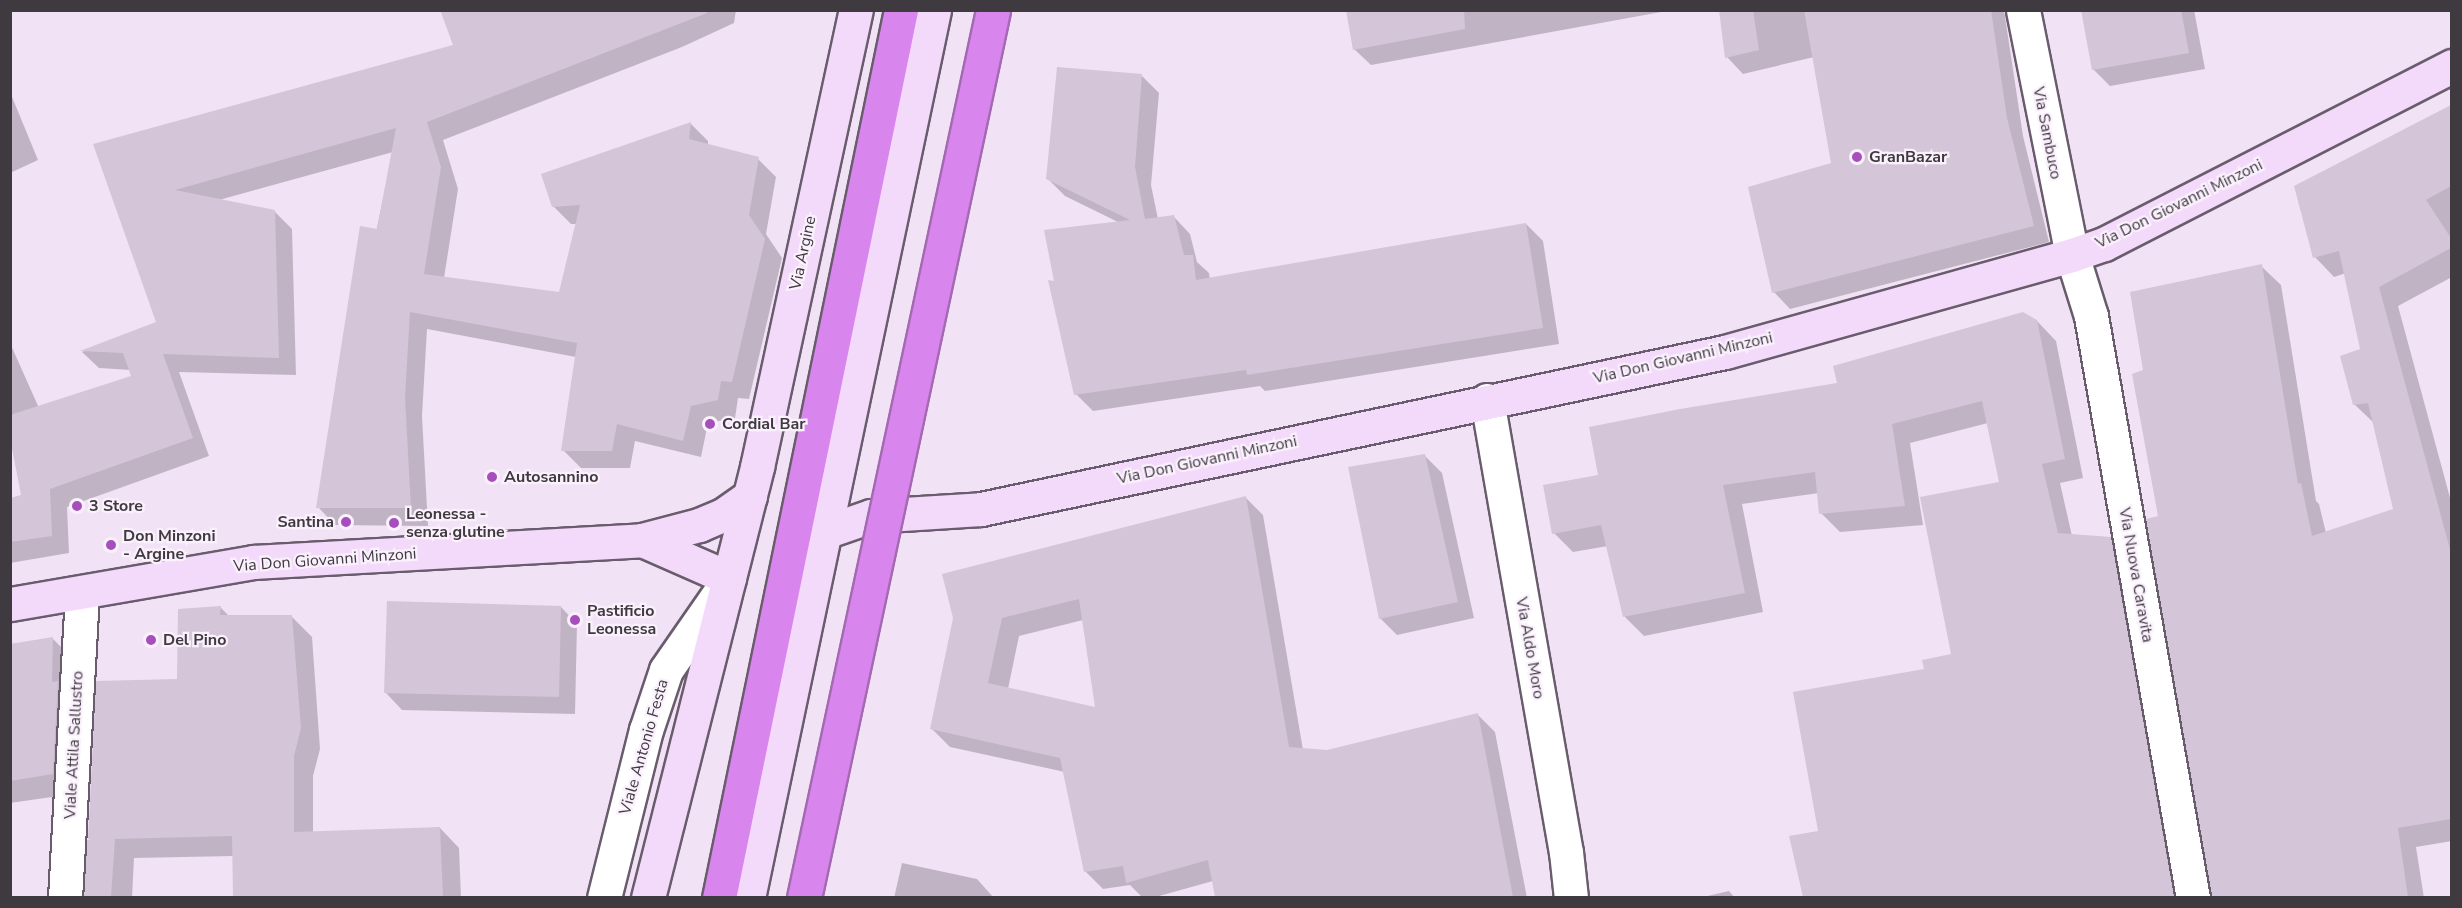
<!DOCTYPE html>
<html>
<head>
<meta charset="utf-8">
<style>
  body { margin:0 }
  #map { position:relative; width:2462px; height:908px; overflow:hidden; background:#f1e2f5; font-family:"Nunito Sans",sans-serif }
  div>[style] { position:absolute }
  .shadow>* { inset:0; background:#0003 }
  .building>* { inset:0; background:#d4c5d8 }
  .roads { filter:drop-shadow(2px 0 #695c6c) drop-shadow(-2px 0 #695c6c) drop-shadow(0 2px #695c6c) drop-shadow(0 -2px #695c6c) }
  .street>* { height:33px; margin:-16.5px; padding:0 16.5px; transform-origin:16.5px; border-radius:16.5px; background:#fff }
  .secondary>* { height:33px; margin:-16.5px; padding:0 16.5px; transform-origin:16.5px; border-radius:16.5px; background:#f4dafa }
  .highway>* { height:33px; margin:-16.5px; padding:0 16.5px; transform-origin:16.5px; border-radius:16.5px; background:#d985ee }
  .bridges { filter:drop-shadow(2px 0 #a36ab1) drop-shadow(-2px 0 #a36ab1) drop-shadow(0 2px #a36ab1) drop-shadow(0 -2px #a36ab1) }
  .highway-bridge>* { height:33px; margin:-16.5px; padding:0 16.5px; transform-origin:16.5px; border-radius:16.5px; background:#d985ee }
  .dots>* { width:16px; height:16px; translate:-50% -50%; box-sizing:border-box; border:3px solid #faf1fd; border-radius:50% }
  span { translate:-50% -50%; white-space:nowrap; text-align:center; line-height:1.15; -webkit-text-stroke:4.5px #faf1fd; paint-order:stroke }
  .street-label { font-size:16px; color:#3f3940 }
  .poi-label { font-size:16px; color:#3f3940; font-weight:700 }
  .left { translate:0 -50%; text-align:left }
  .right { translate:-100% -50%; text-align:right }
  .frame { position:absolute; inset:0; border:12px solid #3f3940; pointer-events:none }
</style>
</head>
<body>
<div id="map">
  <div class="shadow">
    <div style="clip-path:polygon(441px 10px,736px 10px,734px 23px,682px 47px,443px 140px,458px 189px,444px 278px,561px 294px,577px 224px,571px 224px,553px 206px,690px 123px,708px 141px,708px 146px,758px 159px,776px 177px,766px 234px,782px 258px,749px 399px,738px 398px,735px 418px,708px 423px,701px 457px,635px 441px,630px 468px,581px 468px,563px 450px,576px 357px,427px 329px,422px 416px,428px 526px,335px 525px,318px 507px,393px 152px,219px 200px,274px 211px,292px 229px,296px 375px,179px 372px,209px 456px,67px 507px,69px 553px,10px 563px,10px 500px,22px 497px,13px 444px,10px 445px,10px 343px,39px 408px,133px 377px,131px 370px,99px 368px,82px 352px,158px 323px,94px 145px,455px 46px)"></div>
    <div style="clip-path:polygon(1347px 10px,1672px 10px,1371px 65px,1354px 49px)"></div>
    <div style="clip-path:polygon(1720px 10px,2004px 10px,2023px 136px,2049px 242px,1790px 309px,1774px 292px,1833px 164px,1814px 57px,1743px 74px,1727px 57px)"></div>
    <div style="clip-path:polygon(2083px 10px,2194px 10px,2205px 69px,2110px 86px,2093px 69px)"></div>
    <div style="clip-path:polygon(1142px 76px,1159px 93px,1151px 185px,1158px 219px,1174px 217px,1190px 234px,1197px 262px,1209px 273px,1210px 280px,1526px 224px,1543px 241px,1559px 344px,1265px 391px,1260px 386px,1093px 411px,1076px 394px,1056px 283px,1120px 223px,1065px 196px,1048px 179px)"></div>
    <div style="clip-path:polygon(10px 92px,38px 160px,10px 173px)"></div>
    <div style="clip-path:polygon(2452px 107px,2452px 277px,2398px 306px,2452px 505px,2452px 841px,2416px 847px,2424px 898px,2213px 898px,2160px 517px,2144px 371px,2261px 266px,2281px 285px,2316px 501px,2319px 504px,2326px 533px,2395px 510px,2374px 423px,2354px 404px,2362px 350px,2346px 273px,2334px 277px,2315px 257px,2296px 187px)"></div>
    <div style="clip-path:polygon(2037px 321px,2056px 341px,2083px 478px,2060px 483px,2072px 536px,2110px 539px,2130px 558px,2189px 898px,1805px 898px,1791px 837px,1820px 832px,1926px 670px,1952px 656px,2001px 484px,1988px 423px,1910px 443px,1923px 525px,1840px 532px,1821px 513px,1819px 493px,1742px 504px,1763px 612px,1644px 636px,1625px 617px,1608px 546px,1573px 552px,1554px 533px,1600px 476px,1839px 385px)"></div>
    <div style="clip-path:polygon(1425px 456px,1442px 473px,1474px 618px,1397px 635px,1380px 618px)"></div>
    <div style="clip-path:polygon(evenodd,1245px 497px,1263px 515px,1303px 750px,1328px 752px,1477px 714px,1495px 732px,1527px 898px,1216px 898px,1213px 881px,1152px 898px,1143px 898px,1130px 885px,1103px 889px,1085px 871px,1065px 772px,950px 747px,932px 729px,955px 618px,1245px 497px,1083px 620px,1097px 709px,1008px 689px,1019px 636px,1083px 620px)"></div>
    <div style="clip-path:polygon(220px 607px,229px 616px,292px 617px,312px 637px,320px 749px,313px 776px,313px 833px,440px 828px,459px 848px,461px 898px,234px 898px,234px 856px,134px 858px,132px 898px,85px 898px,88px 841px,92px 841px,90px 839px)"></div>
    <div style="clip-path:polygon(561px 607px,577px 624px,575px 714px,402px 710px,386px 693px)"></div>
    <div style="clip-path:polygon(53px 639px,73px 659px,73px 794px,10px 803px,10px 645px)"></div>
    <div style="clip-path:polygon(902px 863px,977px 879px,994px 898px,894px 898px)"></div>
    <div style="clip-path:polygon(1729px 891px,1735px 898px,1699px 898px)"></div>
  </div>
  <div class="building">
    <div style="clip-path:polygon(440px 10px,706px 10px,707px 13px,427px 122px,441px 167px,424px 274px,559px 292px,580px 205px,552px 207px,541px 174px,691px 122px,689px 139px,759px 157px,749px 215px,765px 239px,732px 382px,721px 381px,718px 400px,691px 406px,683px 441px,617px 424px,612px 451px,561px 451px,577px 343px,410px 312px,405px 397px,411px 508px,316px 508px,360px 226px,377px 229px,396px 128px,175px 190px,275px 210px,279px 358px,163px 354px,193px 438px,50px 489px,52px 536px,10px 542px,10px 498px,21px 495px,10px 438px,10px 415px,131px 376px,123px 353px,80px 351px,156px 322px,93px 144px,453px 45px)"></div>
    <div style="clip-path:polygon(1346px 10px,1464px 10px,1465px 29px,1353px 50px)"></div>
    <div style="clip-path:polygon(1719px 10px,1753px 10px,1759px 50px,1725px 58px)"></div>
    <div style="clip-path:polygon(1804px 10px,1991px 10px,2007px 118px,2034px 226px,1772px 293px,1748px 187px,1831px 163px)"></div>
    <div style="clip-path:polygon(2081px 10px,2181px 10px,2189px 53px,2092px 70px)"></div>
    <div style="clip-path:polygon(1057px 67px,1142px 74px,1135px 167px,1145px 219px,1174px 215px,1184px 255px,1193px 255px,1196px 280px,1526px 223px,1543px 328px,1247px 375px,1246px 370px,1074px 395px,1048px 280px,1054px 281px,1044px 230px,1130px 220px,1046px 179px)"></div>
    <div style="clip-path:polygon(2451px 105px,2451px 186px,2426px 200px,2451px 238px,2451px 248px,2379px 287px,2451px 553px,2451px 819px,2398px 828px,2408px 897px,2211px 897px,2146px 519px,2158px 516px,2132px 374px,2143px 370px,2130px 292px,2262px 264px,2298px 484px,2301px 483px,2312px 536px,2393px 509px,2368px 403px,2353px 405px,2340px 356px,2360px 349px,2339px 251px,2313px 258px,2294px 186px)"></div>
    <div style="clip-path:polygon(2023px 312px,2037px 320px,2065px 459px,2042px 464px,2058px 533px,2111px 537px,2174px 897px,1803px 897px,1789px 836px,1818px 831px,1793px 692px,1924px 669px,1922px 660px,1951px 654px,1920px 497px,1999px 482px,1982px 401px,1892px 424px,1905px 506px,1819px 514px,1815px 472px,1723px 485px,1745px 593px,1623px 617px,1601px 525px,1552px 534px,1543px 485px,1598px 475px,1589px 427px,1680px 409px,1837px 383px,1833px 366px)"></div>
    <div style="clip-path:polygon(1425px 454px,1458px 602px,1379px 619px,1348px 467px)"></div>
    <div style="clip-path:polygon(evenodd,1246px 496px,1289px 747px,1327px 750px,1478px 713px,1513px 897px,1215px 897px,1208px 860px,1126px 883px,1123px 866px,1084px 872px,1060px 758px,930px 729px,953px 618px,942px 574px,1246px 496px,1079px 599px,1095px 707px,988px 683px,1002px 618px,1079px 599px)"></div>
    <div style="clip-path:polygon(387px 601px,561px 606px,559px 697px,384px 693px)"></div>
    <div style="clip-path:polygon(221px 606px,220px 615px,292px 615px,301px 728px,294px 756px,294px 832px,440px 827px,443px 897px,233px 897px,232px 836px,115px 839px,111px 897px,84px 897px,87px 840px,92px 839px,88px 839px,96px 681px,177px 679px,178px 609px)"></div>
    <div style="clip-path:polygon(53px 637px,52px 682px,58px 681px,53px 774px,10px 781px,10px 644px)"></div>
  </div>
  <div class="roads">
    <div class="street">
      <div style="left:2023px;top:10px;width:250px;rotate:78.7deg"></div>
      <div style="left:2072px;top:255px;width:64px;rotate:72.7deg"></div>
      <div style="left:2091px;top:316px;width:591px;rotate:80.06deg"></div>
      <div style="left:1487px;top:400px;width:459px;rotate:80.1deg"></div>
      <div style="left:1566px;top:852px;width:46px;rotate:83.8deg"></div>
      <div style="left:65px;top:898px;width:305px;rotate:-86.8deg"></div>
      <div style="left:604px;top:898px;width:173px;rotate:-76deg"></div>
      <div style="left:646px;top:730px;width:63px;rotate:-71.6deg"></div>
      <div style="left:666px;top:670px;width:107px;rotate:-55.3deg"></div>
    </div>
    <div class="secondary">
      <div style="left:825px;top:532px;width:49px;rotate:-19.2deg"></div>
      <div style="left:871px;top:516px;width:110px;rotate:-3.6deg"></div>
      <div style="left:981px;top:509px;width:760px;rotate:-11.92deg"></div>
      <div style="left:1725px;top:352px;width:360px;rotate:-15.6deg"></div>
      <div style="left:2072px;top:255px;width:34px;rotate:-19deg"></div>
      <div style="left:2104px;top:244px;width:391px;rotate:-27.1deg"></div>
      <div style="left:642px;top:540px;width:95px;rotate:23.6deg"></div>
      <div style="left:10px;top:604px;width:247px;rotate:-9.8deg"></div>
      <div style="left:253px;top:562px;width:390px;rotate:-3.2deg"></div>
      <div style="left:642px;top:540px;width:59px;rotate:-14.7deg"></div>
      <div style="left:699px;top:525px;width:26px;rotate:-23deg"></div>
      <div style="left:723px;top:515px;width:33px;rotate:-35deg"></div>
      <div style="left:648px;top:898px;width:445px;rotate:-75.8deg"></div>
      <div style="left:757px;top:467px;width:468px;rotate:-77.8deg"></div>
      <div style="left:748px;top:898px;width:907px;rotate:-78.17deg"></div>
    </div>
    <div class="highway">
      <div style="left:719px;top:898px;width:906px;rotate:-78.42deg"></div>
    </div>
  </div>
  <div class="bridges">
    <div class="highway-bridge">
      <div style="left:804px;top:898px;width:908px;rotate:-77.98deg"></div>
    </div>
  </div>
  <div class="dots">
    <div style="left:1857px;top:157px;background:#a64fbc"></div>
    <div style="left:710px;top:424px;background:#a64fbc"></div>
    <div style="left:492px;top:477px;background:#a64fbc"></div>
    <div style="left:77px;top:506px;background:#a64fbc"></div>
    <div style="left:346px;top:522px;background:#a64fbc"></div>
    <div style="left:394px;top:523px;background:#a64fbc"></div>
    <div style="left:111px;top:545px;background:#a64fbc"></div>
    <div style="left:575px;top:620px;background:#a64fbc"></div>
    <div style="left:151px;top:640px;background:#a64fbc"></div>
  </div>
  <div class="street-label">
    <span style="left:2047px;top:133px;rotate:79deg">Via Sambuco</span>
    <span style="left:2179px;top:204px;rotate:-26deg">Via Don Giovanni Minzoni</span>
    <span style="left:803px;top:253px;rotate:-78deg">Via Argine</span>
    <span style="left:1683px;top:358px;rotate:-13deg">Via Don Giovanni Minzoni</span>
    <span style="left:1207px;top:460px;rotate:-12deg">Via Don Giovanni Minzoni</span>
    <span style="left:325px;top:560px;rotate:-4deg">Via Don Giovanni Minzoni</span>
    <span style="left:2136px;top:575px;rotate:80deg">Via Nuova Caravita</span>
    <span style="left:1530px;top:648px;rotate:80deg">Via Aldo Moro</span>
    <span style="left:74px;top:745px;rotate:-87deg">Viale Attila Sallustro</span>
    <span style="left:644px;top:747px;rotate:-74deg">Viale Antonio Festa</span>
  </div>
  <div class="poi-label">
    <span class="left" style="left:1869px;top:157px">GranBazar</span>
    <span class="left" style="left:722px;top:424px">Cordial Bar</span>
    <span class="left" style="left:504px;top:477px">Autosannino</span>
    <span class="left" style="left:89px;top:506px">3 Store</span>
    <span class="left" style="left:406px;top:523px">Leonessa -<br>senza glutine</span>
    <span class="right" style="left:334px;top:522px">Santina</span>
    <span class="left" style="left:123px;top:545px">Don Minzoni<br>- Argine</span>
    <span class="left" style="left:587px;top:620px">Pastificio<br>Leonessa</span>
    <span class="left" style="left:163px;top:640px">Del Pino</span>
  </div>
  <div class="frame"></div>
</div>
</body>
</html>
